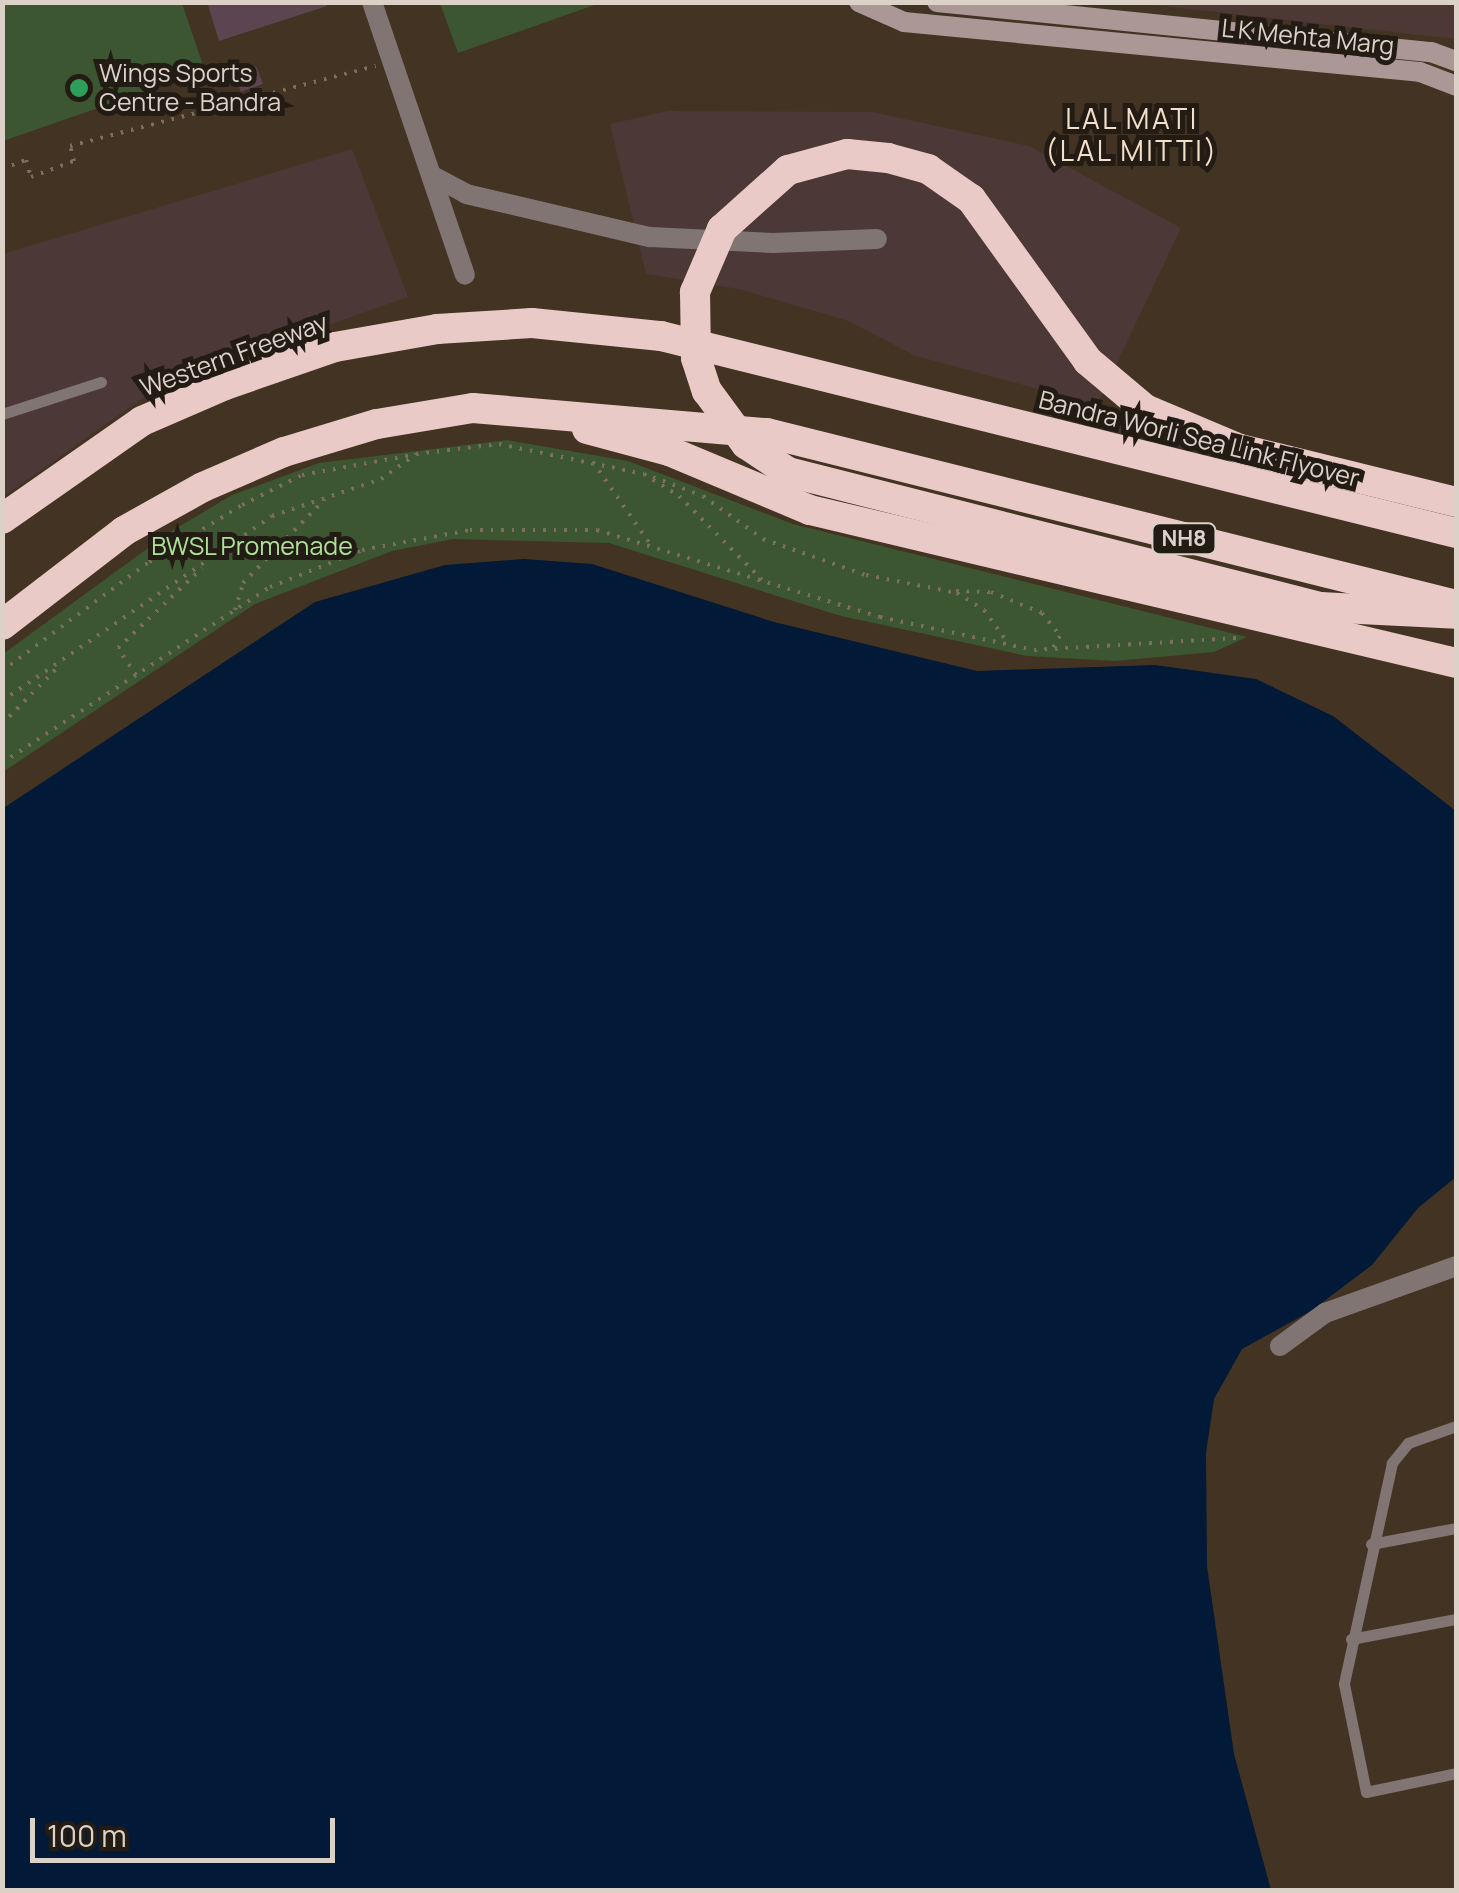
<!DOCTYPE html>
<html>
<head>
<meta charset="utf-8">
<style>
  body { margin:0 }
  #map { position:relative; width:1459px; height:1893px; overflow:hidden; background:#433322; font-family:Manrope,sans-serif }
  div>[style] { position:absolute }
  .industrial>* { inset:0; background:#4d3838 }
  .education>* { inset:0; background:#4d3836 }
  .green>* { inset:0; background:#3b5630 }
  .water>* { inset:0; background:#021a37 }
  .building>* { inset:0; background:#5c4550 }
  .path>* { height:4px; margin-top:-2px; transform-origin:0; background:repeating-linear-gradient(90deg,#7d6f60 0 2.5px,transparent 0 10.5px) }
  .lane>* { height:11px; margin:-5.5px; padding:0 5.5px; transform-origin:5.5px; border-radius:5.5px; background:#817574 }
  .street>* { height:20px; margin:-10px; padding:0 10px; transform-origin:10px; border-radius:10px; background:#817574 }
  .secondary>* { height:20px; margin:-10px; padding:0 10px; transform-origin:10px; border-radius:10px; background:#ab9796 }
  .highway>* { height:30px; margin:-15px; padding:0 15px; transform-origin:15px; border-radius:15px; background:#e9cac7 }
  .highway-bridge>* { height:30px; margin:-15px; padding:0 15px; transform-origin:15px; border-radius:15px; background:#e9cac7 }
  .dots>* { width:28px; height:28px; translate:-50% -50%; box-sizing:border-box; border:5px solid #231c15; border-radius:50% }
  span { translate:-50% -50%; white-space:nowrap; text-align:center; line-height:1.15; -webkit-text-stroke:10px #231c15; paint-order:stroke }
  .shield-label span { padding:2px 8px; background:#231c15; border:2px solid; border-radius:8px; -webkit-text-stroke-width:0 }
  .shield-label { font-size:22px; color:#dbd1c7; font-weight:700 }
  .street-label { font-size:25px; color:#dbd1c7 }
  .poi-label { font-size:25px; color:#dbd1c7 }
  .left { translate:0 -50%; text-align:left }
  .park-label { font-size:25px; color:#ade198 }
  .neighbourhood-label { font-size:28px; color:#f4dfcb; letter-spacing:2.5px }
  .frame { position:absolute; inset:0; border:5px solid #dbd1c7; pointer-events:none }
  .scale { position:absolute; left:30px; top:1818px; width:305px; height:45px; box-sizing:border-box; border:5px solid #dbd1c7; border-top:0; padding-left:12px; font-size:30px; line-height:35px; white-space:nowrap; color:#dbd1c7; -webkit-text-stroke:8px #231c15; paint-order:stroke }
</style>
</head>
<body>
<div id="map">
  <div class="industrial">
    <div style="clip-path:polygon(668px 111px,872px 112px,1029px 146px,1181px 228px,1097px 405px,916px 356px,846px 320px,739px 289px,646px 274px,610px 124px)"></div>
    <div style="clip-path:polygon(352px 149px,408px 297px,167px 381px,3px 497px,3px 254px)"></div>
  </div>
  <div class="education">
    <div style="clip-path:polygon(1135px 3px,1456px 3px,1456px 39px)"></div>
  </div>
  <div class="green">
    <div style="clip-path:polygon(2px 3px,182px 3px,205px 71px,3px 141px)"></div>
    <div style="clip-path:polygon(440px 3px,440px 2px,600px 3px,458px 53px)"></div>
    <div style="clip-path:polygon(507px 440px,628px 461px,793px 524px,1247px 637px,1214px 652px,1115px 661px,1027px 656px,841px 616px,609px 543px,453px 539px,392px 551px,255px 604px,3px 772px,3px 654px,170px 532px,232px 495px,319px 463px)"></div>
  </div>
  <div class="water">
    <div style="clip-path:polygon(524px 559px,592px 564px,774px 622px,977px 671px,1155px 665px,1256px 679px,1333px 716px,1456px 811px,1456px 1177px,1418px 1208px,1372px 1265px,1311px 1311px,1242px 1349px,1214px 1399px,1206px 1453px,1207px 1566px,1234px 1754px,1271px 1890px,3px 1890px,2px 809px,315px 602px,445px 565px)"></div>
  </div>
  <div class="building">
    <div style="clip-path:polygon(207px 2px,326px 2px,327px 6px,219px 41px)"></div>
    <div style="clip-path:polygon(256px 66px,263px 84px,241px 92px,234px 74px)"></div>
  </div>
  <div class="path">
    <div style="left:2px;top:169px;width:26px;rotate:-21deg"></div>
    <div style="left:26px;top:160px;width:18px;rotate:74deg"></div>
    <div style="left:31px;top:177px;width:46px;rotate:-20.4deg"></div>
    <div style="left:74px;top:161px;width:16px;rotate:-105deg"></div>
    <div style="left:70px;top:146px;width:316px;rotate:-14.7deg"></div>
    <div style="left:593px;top:462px;width:100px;rotate:55.2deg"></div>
    <div style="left:653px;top:477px;width:53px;rotate:20.8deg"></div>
    <div style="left:703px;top:496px;width:74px;rotate:35.6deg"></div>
    <div style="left:763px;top:539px;width:109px;rotate:19.3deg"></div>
    <div style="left:866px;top:575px;width:93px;rotate:11.2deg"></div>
    <div style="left:957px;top:593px;width:32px;rotate:32deg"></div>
    <div style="left:984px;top:610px;width:39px;rotate:54deg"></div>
    <div style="left:956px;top:591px;width:35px;rotate:2deg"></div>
    <div style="left:991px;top:592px;width:55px;rotate:22.4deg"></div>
    <div style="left:1042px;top:613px;width:29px;rotate:52deg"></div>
    <div style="left:1060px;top:636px;width:16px;rotate:120deg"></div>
    <div style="left:235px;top:610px;width:28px;rotate:-73deg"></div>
    <div style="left:243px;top:583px;width:117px;rotate:-45.7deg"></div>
    <div style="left:2px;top:671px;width:183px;rotate:-36.6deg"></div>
    <div style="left:149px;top:562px;width:109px;rotate:-31.5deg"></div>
    <div style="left:242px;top:505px;width:67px;rotate:-26.6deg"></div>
    <div style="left:302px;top:475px;width:112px;rotate:-10.3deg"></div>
    <div style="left:136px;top:675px;width:32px;rotate:-124deg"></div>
    <div style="left:118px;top:648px;width:116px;rotate:-43.6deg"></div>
    <div style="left:2px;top:701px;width:327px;rotate:-34.4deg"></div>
    <div style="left:272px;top:516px;width:115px;rotate:-18.7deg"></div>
    <div style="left:381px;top:479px;width:43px;rotate:-35.5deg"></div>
    <div style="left:416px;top:454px;width:84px;rotate:-6.9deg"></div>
    <div style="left:499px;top:444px;width:148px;rotate:11.7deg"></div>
    <div style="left:644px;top:474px;width:41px;rotate:32.2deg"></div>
    <div style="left:679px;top:496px;width:122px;rotate:45.3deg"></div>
    <div style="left:2px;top:724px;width:84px;rotate:-45.5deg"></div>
    <div style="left:2px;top:763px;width:321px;rotate:-33.3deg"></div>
    <div style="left:270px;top:587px;width:99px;rotate:-21.9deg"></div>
    <div style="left:362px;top:550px;width:110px;rotate:-10.5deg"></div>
    <div style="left:470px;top:530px;width:127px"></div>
    <div style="left:597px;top:530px;width:296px;rotate:17.1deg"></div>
    <div style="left:880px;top:617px;width:157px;rotate:12.1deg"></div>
    <div style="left:1034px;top:650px;width:203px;rotate:-3.4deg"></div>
  </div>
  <div class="lane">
    <div style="left:2px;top:414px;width:104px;rotate:-17.9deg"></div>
    <div style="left:1456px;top:1426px;width:51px;rotate:160.5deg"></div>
    <div style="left:1408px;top:1443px;width:26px;rotate:129deg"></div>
    <div style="left:1392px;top:1463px;width:226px;rotate:102.3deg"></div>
    <div style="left:1344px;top:1684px;width:110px;rotate:78.5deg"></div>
    <div style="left:1366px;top:1792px;width:92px;rotate:-11.9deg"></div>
    <div style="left:1371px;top:1544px;width:86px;rotate:-10.7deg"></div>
    <div style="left:1351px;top:1639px;width:107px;rotate:-10.8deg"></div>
  </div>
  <div class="street">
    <div style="left:372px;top:2px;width:288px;rotate:71.2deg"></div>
    <div style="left:431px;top:175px;width:40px;rotate:28deg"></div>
    <div style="left:466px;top:194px;width:189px;rotate:13.2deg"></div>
    <div style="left:650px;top:237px;width:123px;rotate:2.8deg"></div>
    <div style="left:773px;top:243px;width:104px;rotate:-2.2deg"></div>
    <div style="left:1280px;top:1346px;width:56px;rotate:-36.3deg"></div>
    <div style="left:1325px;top:1313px;width:139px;rotate:-19.7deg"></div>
  </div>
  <div class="secondary">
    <div style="left:859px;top:2px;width:49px;rotate:24deg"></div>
    <div style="left:904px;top:22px;width:518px;rotate:5.53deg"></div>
    <div style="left:1420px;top:72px;width:39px;rotate:21deg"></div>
    <div style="left:937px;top:2px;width:497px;rotate:5.8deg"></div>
    <div style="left:1431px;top:52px;width:27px;rotate:20deg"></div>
  </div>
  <div class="highway">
    <div style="left:587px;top:429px;width:85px;rotate:15deg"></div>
    <div style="left:669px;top:451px;width:153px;rotate:22.7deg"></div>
    <div style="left:810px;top:510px;width:664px;rotate:13.32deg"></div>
    <div style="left:2px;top:519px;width:171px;rotate:-35deg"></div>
    <div style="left:142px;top:421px;width:90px;rotate:-23.4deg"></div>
    <div style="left:225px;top:385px;width:116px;rotate:-19.1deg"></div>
    <div style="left:335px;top:347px;width:104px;rotate:-10deg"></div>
    <div style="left:437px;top:329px;width:95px;rotate:-3.6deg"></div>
    <div style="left:532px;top:323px;width:130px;rotate:5.8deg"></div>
    <div style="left:661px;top:336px;width:819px;rotate:13.92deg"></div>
    <div style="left:2px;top:625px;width:154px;rotate:-37.6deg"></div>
    <div style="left:124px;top:531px;width:90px;rotate:-29.1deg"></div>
    <div style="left:203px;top:487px;width:88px;rotate:-23.4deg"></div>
    <div style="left:284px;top:452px;width:97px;rotate:-16.8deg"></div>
    <div style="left:377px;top:424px;width:97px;rotate:-9.5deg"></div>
    <div style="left:473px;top:408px;width:295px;rotate:4.9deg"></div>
    <div style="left:767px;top:433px;width:710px;rotate:14.02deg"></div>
  </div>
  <div class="highway-bridge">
    <div style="left:1456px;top:502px;width:222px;rotate:-166.2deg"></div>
    <div style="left:1240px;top:449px;width:103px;rotate:-157.2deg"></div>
    <div style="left:1145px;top:409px;width:75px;rotate:-139.9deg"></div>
    <div style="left:1088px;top:361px;width:200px;rotate:-125.8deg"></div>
    <div style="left:971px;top:199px;width:52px;rotate:-145.1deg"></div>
    <div style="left:928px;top:169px;width:41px;rotate:-164.6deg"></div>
    <div style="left:888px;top:158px;width:41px;rotate:-174.4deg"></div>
    <div style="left:847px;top:154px;width:61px;rotate:164.8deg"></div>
    <div style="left:788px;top:170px;width:89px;rotate:138.2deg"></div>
    <div style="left:722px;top:229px;width:69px;rotate:113.2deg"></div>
    <div style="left:695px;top:292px;width:66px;rotate:89.1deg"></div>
    <div style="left:696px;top:358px;width:35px;rotate:72deg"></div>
    <div style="left:707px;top:391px;width:66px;rotate:53.7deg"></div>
    <div style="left:746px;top:444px;width:50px;rotate:33.7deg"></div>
    <div style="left:788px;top:472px;width:549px;rotate:14.24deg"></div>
    <div style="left:1320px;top:607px;width:136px;rotate:2.9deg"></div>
  </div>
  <div class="dots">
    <div style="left:79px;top:88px;background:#2e9e5b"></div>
  </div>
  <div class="shield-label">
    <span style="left:1184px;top:539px">NH8</span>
  </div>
  <div class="street-label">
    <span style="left:1308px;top:37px;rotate:6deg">L K Mehta Marg</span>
    <span style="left:234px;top:355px;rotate:-20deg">Western Freeway</span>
    <span style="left:1199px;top:439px;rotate:14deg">Bandra Worli Sea Link Flyover</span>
  </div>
  <div class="poi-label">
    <span class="left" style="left:99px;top:88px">Wings Sports<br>Centre - Bandra</span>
  </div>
  <div class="park-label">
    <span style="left:252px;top:546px">BWSL Promenade</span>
  </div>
  <div class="neighbourhood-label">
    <span style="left:1132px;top:134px">LAL MATI<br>(LAL MITTI)</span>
  </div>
  <div class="frame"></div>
  <div class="scale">100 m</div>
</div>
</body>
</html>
